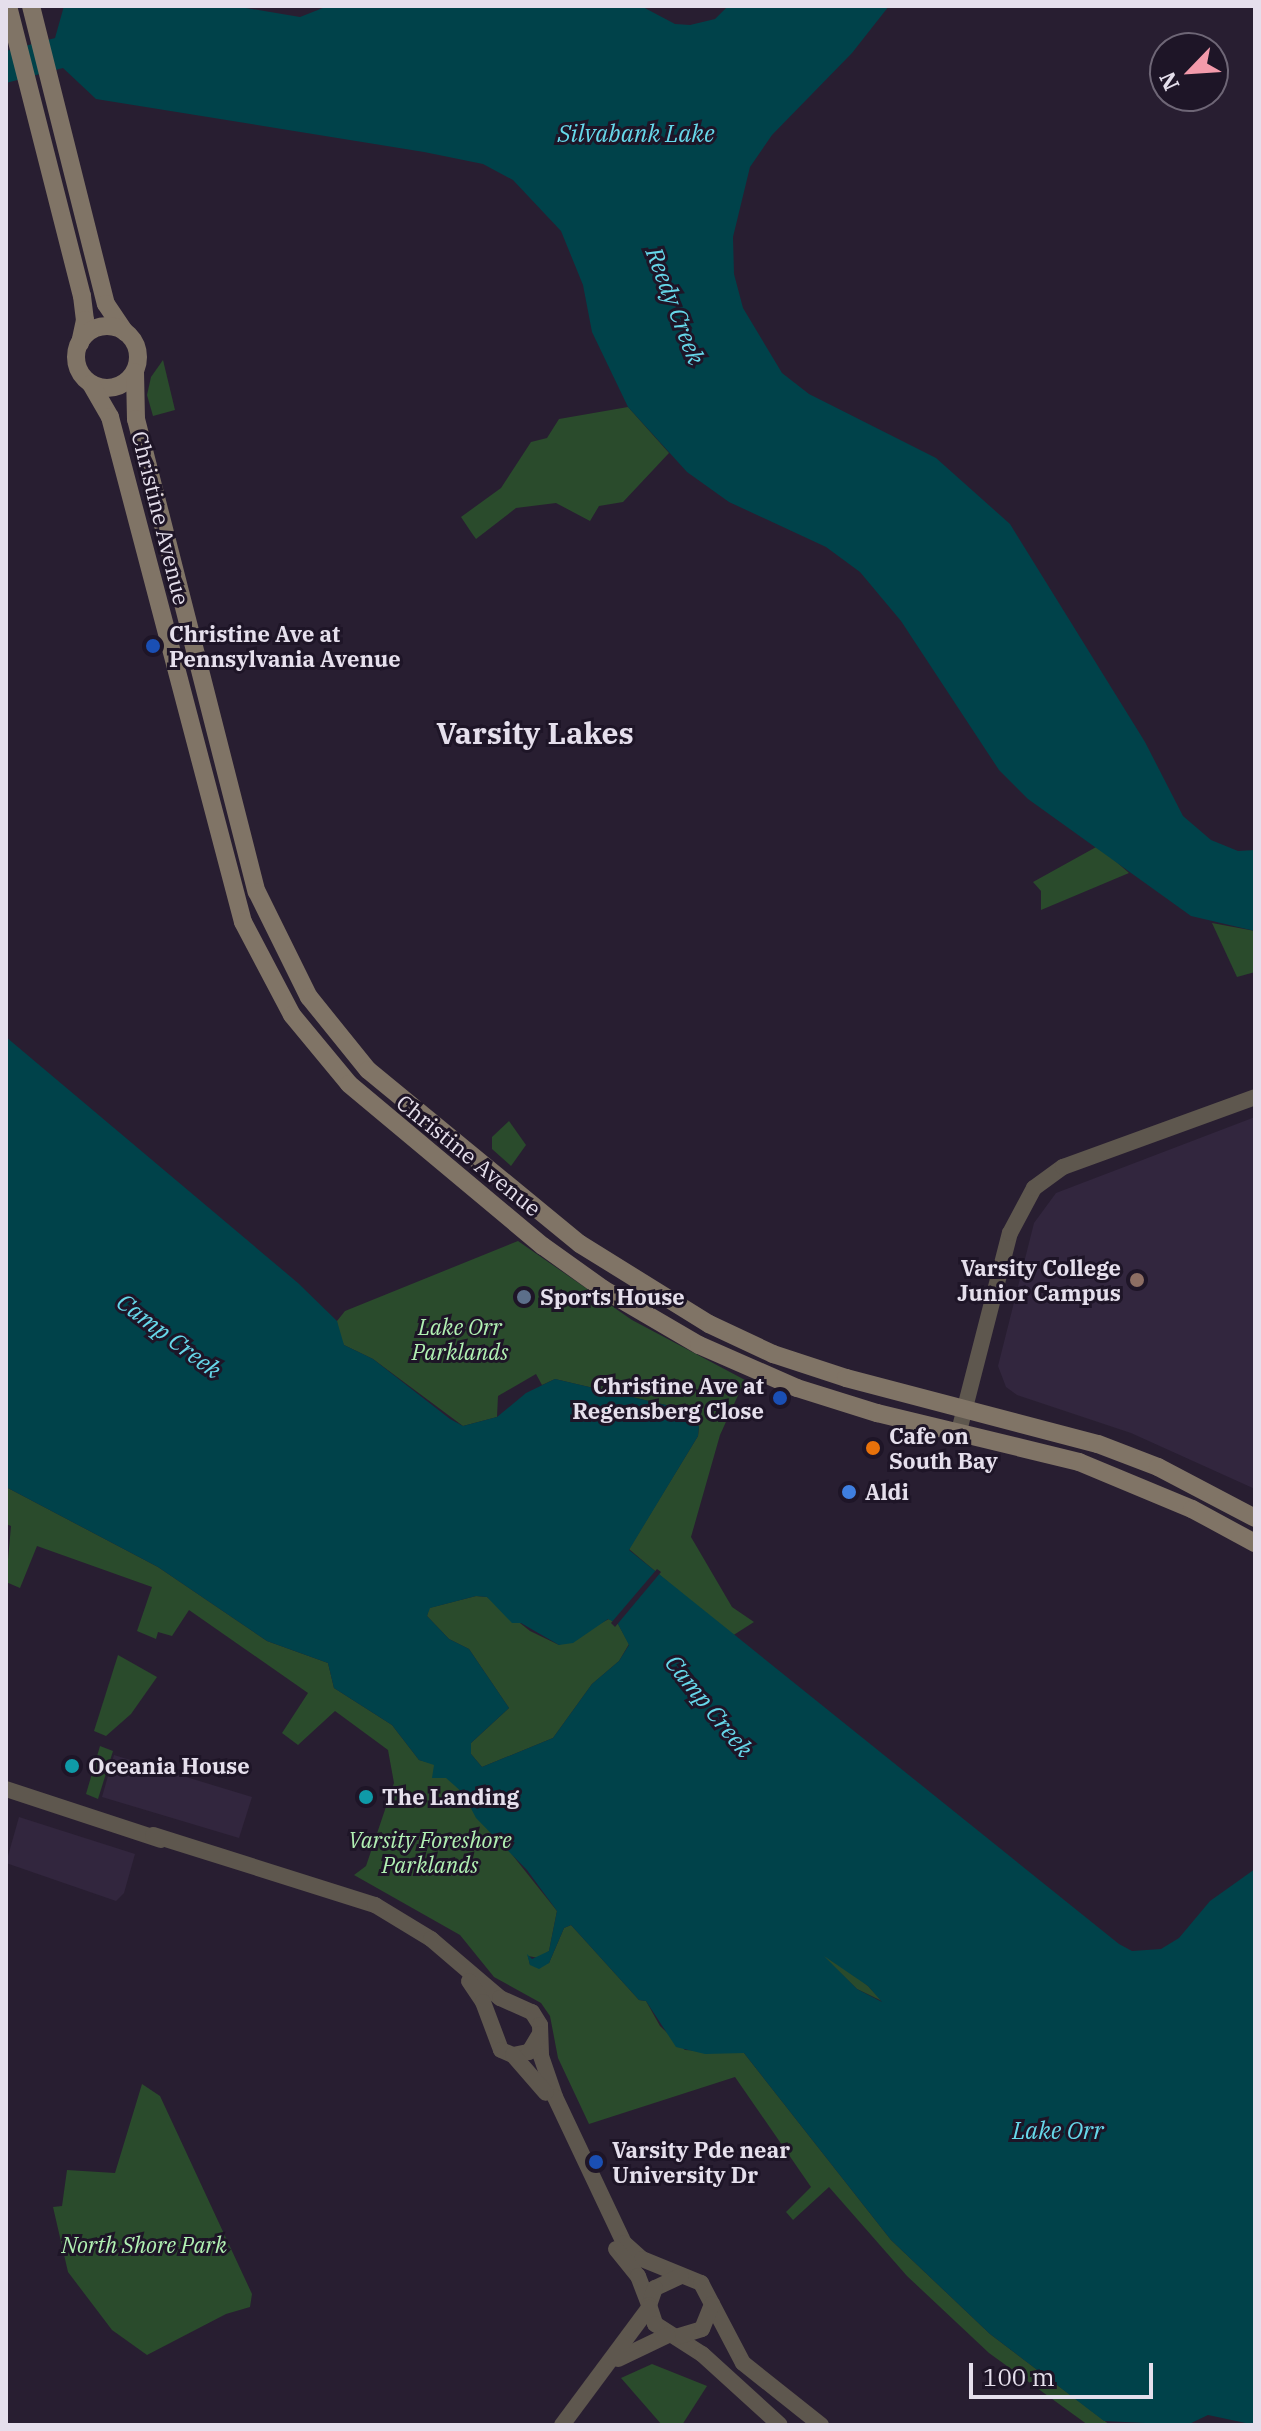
<!DOCTYPE html>
<html>
<head>
<meta charset="utf-8">
<style>
  body { margin:0 }
  #map { position:relative; width:1261px; height:2431px; overflow:hidden; background:#281e31; font-family:"IBM Plex Serif",serif }
  div>[style] { position:absolute }
  .built>* { inset:0; background:#32263e }
  .green>* { inset:0; background:#2a4b2c }
  .water>* { inset:0; background:#00424a }
  .pier>* { inset:0; background:#281e31 }
  .tertiary>* { height:16px; margin:-8px; padding:0 8px; transform-origin:8px; border-radius:8px; background:#5e574e }
  .secondary>* { height:18px; margin:-9px; padding:0 9px; transform-origin:9px; border-radius:9px; background:#807466 }
  .secondary>.ring { margin:-9px; padding:0; box-sizing:content-box; background:none; border:18px solid #807466; border-radius:50% }
  .dots>* { width:22px; height:22px; translate:-50% -50%; box-sizing:border-box; border:4px solid #1e1527; border-radius:50% }
  span { translate:-50% -50%; white-space:nowrap; text-align:center; line-height:1.15; -webkit-text-stroke:6px #1e1527; paint-order:stroke }
  .street-label { font-size:22px; color:#e5dfec }
  .poi-label { font-size:22px; color:#e5dfec; font-weight:700 }
  .left { translate:0 -50%; text-align:left }
  .right { translate:-100% -50%; text-align:right }
  .park-label { font-size:22px; color:#b1f1b3; font-style:italic }
  .water-label { font-size:24px; color:#66d8ea; font-style:italic }
  .district-label { font-size:30px; color:#e5dfec; font-weight:700 }
  .frame { position:absolute; inset:0; border:8px solid #e5dfec; pointer-events:none }
  .north { position:absolute; left:1149px; top:32px; width:80px; height:80px; box-sizing:border-box; background:#1e1527; border:2px solid #6e6676; border-radius:50%; rotate:245deg; font-size:22px; font-weight:700; line-height:32px; text-align:center; color:#e5dfec }
  .north::after { content:''; display:block; margin:auto; width:28px; height:36px; background:#f39aab; clip-path:polygon(50% 0,100% 100%,50% 72%,0 100%) }
  .scale { position:absolute; left:969px; top:2363px; width:184px; height:36px; box-sizing:border-box; border:4px solid #e5dfec; border-top:0; padding-left:10px; font-size:24px; line-height:28px; white-space:nowrap; color:#e5dfec; -webkit-text-stroke:6px #1e1527; paint-order:stroke }
</style>
</head>
<body>
<div id="map">
  <div class="built">
    <div style="clip-path:polygon(1255px 1117px,1255px 1489px,1131px 1433px,1017px 1395px,1006px 1387px,998px 1366px,1034px 1223px,1056px 1193px)"></div>
    <div style="clip-path:polygon(114px 1755px,252px 1797px,239px 1838px,102px 1797px)"></div>
    <div style="clip-path:polygon(19px 1817px,135px 1854px,124px 1893px,116px 1901px,6px 1863px)"></div>
  </div>
  <div class="green">
    <div style="clip-path:polygon(163px 360px,175px 410px,153px 416px,147px 395px,151px 377px)"></div>
    <div style="clip-path:polygon(628px 407px,669px 453px,623px 502px,599px 506px,590px 521px,556px 503px,516px 508px,476px 539px,471px 532px,461px 517px,501px 488px,531px 442px,547px 438px,559px 419px)"></div>
    <div style="clip-path:polygon(1098px 846px,1129px 873px,1041px 910px,1041px 891px,1033px 882px)"></div>
    <div style="clip-path:polygon(1212px 923px,1255px 931px,1255px 972px,1237px 977px)"></div>
    <div style="clip-path:polygon(509px 1121px,526px 1145px,511px 1166px,492px 1149px,492px 1137px)"></div>
    <div style="clip-path:polygon(518px 1241px,632px 1320px,745px 1380px,720px 1435px,691px 1537px,732px 1607px,754px 1622px,732px 1636px,629px 1549px,698px 1436px,699px 1426px,666px 1405px,555px 1379px,542px 1385px,536px 1374px,498px 1396px,497px 1417px,463px 1426px,373px 1359px,344px 1345px,338px 1334px,337px 1321px,345px 1311px)"></div>
    <div style="clip-path:polygon(6px 1487px,158px 1567px,267px 1641px,328px 1663px,334px 1688px,392px 1725px,419px 1760px,434px 1764px,463px 1793px,557px 1911px,549px 1951px,539px 1958px,528px 1956px,530px 1965px,549px 1963px,564px 1928px,571px 1925px,639px 2000px,646px 2001px,660px 2026px,685px 2050px,744px 2053px,891px 2240px,990px 2334px,1110px 2425px,1088px 2425px,989px 2353px,907px 2276px,829px 2187px,793px 2220px,786px 2212px,811px 2187px,735px 2077px,589px 2124px,558px 2058px,550px 2016px,541px 2003px,494px 1977px,460px 1935px,354px 1875px,366px 1866px,394px 1783px,388px 1750px,335px 1711px,298px 1745px,282px 1733px,308px 1693px,189px 1610px,172px 1636px,158px 1632px,156px 1639px,137px 1631px,152px 1587px,37px 1546px,20px 1588px,6px 1582px,11px 1526px,6px 1524px)"></div>
    <div style="clip-path:polygon(476px 1596px,487px 1597px,530px 1631px,559px 1645px,609px 1619px,618px 1624px,629px 1644px,619px 1661px,592px 1684px,553px 1738px,482px 1767px,471px 1754px,471px 1743px,509px 1708px,469px 1649px,449px 1639px,427px 1616px,429px 1608px)"></div>
    <div style="clip-path:polygon(118px 1655px,157px 1677px,131px 1714px,106px 1736px,94px 1731px)"></div>
    <div style="clip-path:polygon(100px 1746px,113px 1751px,98px 1799px,86px 1794px)"></div>
    <div style="clip-path:polygon(830px 1955px,868px 1986px,882px 2001px,857px 1989px,823px 1956px)"></div>
    <div style="clip-path:polygon(142px 2084px,160px 2096px,252px 2294px,250px 2307px,226px 2314px,147px 2355px,112px 2330px,68px 2272px,53px 2207px,62px 2206px,67px 2170px,115px 2173px)"></div>
    <div style="clip-path:polygon(652px 2364px,707px 2386px,682px 2425px,662px 2425px,621px 2378px)"></div>
  </div>
  <div class="water">
    <div style="clip-path:polygon(64px 6px,234px 6px,300px 17px,328px 6px,641px 6px,675px 24px,690px 25px,715px 19px,728px 6px,889px 6px,852px 53px,772px 135px,750px 167px,733px 237px,734px 274px,743px 308px,782px 373px,809px 394px,936px 458px,1010px 524px,1145px 742px,1183px 816px,1211px 840px,1238px 851px,1255px 850px,1255px 931px,1191px 916px,1028px 799px,999px 770px,901px 621px,860px 572px,826px 547px,729px 502px,687px 472px,628px 407px,592px 332px,583px 285px,561px 231px,513px 180px,483px 164px,424px 152px,96px 99px,63px 68px,6px 83px,6px 51px,55px 38px)"></div>
    <div style="clip-path:polygon(evenodd,6px 1037px,298px 1283px,337px 1321px,344px 1345px,373px 1359px,450px 1419px,463px 1426px,497px 1417px,526px 1393px,555px 1379px,666px 1405px,699px 1426px,698px 1436px,629px 1550px,1119px 1944px,1132px 1951px,1161px 1949px,1179px 1938px,1210px 1901px,1255px 1869px,1255px 2425px,1208px 2415px,1187px 2425px,1104px 2421px,990px 2334px,891px 2240px,744px 2053px,705px 2054px,676px 2047px,646px 2001px,639px 2000px,571px 1925px,564px 1928px,549px 1963px,539px 1969px,530px 1965px,527px 1954px,532px 1959px,549px 1951px,557px 1911px,527px 1870px,476px 1818px,463px 1793px,446px 1778px,432px 1778px,434px 1765px,419px 1760px,392px 1725px,334px 1688px,328px 1663px,267px 1641px,158px 1567px,6px 1487px,6px 1037px,476px 1596px,487px 1597px,512px 1623px,521px 1623px,559px 1645px,573px 1643px,608px 1619px,618px 1624px,629px 1645px,619px 1661px,592px 1684px,553px 1738px,482px 1767px,471px 1754px,471px 1743px,509px 1708px,469px 1649px,449px 1639px,427px 1616px,430px 1608px,476px 1596px,6px 1037px,824px 1956px,868px 1986px,882px 2002px,857px 1989px,824px 1956px)"></div>
  </div>
  <div class="pier">
    <div style="clip-path:polygon(657px 1569px,661px 1572px,615px 1627px,611px 1623px)"></div>
  </div>
  <div class="tertiary">
    <div style="left:959px;top:1431px;width:204px;rotate:-75.6deg"></div>
    <div style="left:1010px;top:1233px;width:51px;rotate:-61.9deg"></div>
    <div style="left:1034px;top:1188px;width:36px;rotate:-36deg"></div>
    <div style="left:1063px;top:1167px;width:204px;rotate:-20deg"></div>
    <div style="left:6px;top:1789px;width:163px;rotate:18.2deg"></div>
    <div style="left:153px;top:1835px;width:233px;rotate:17.5deg"></div>
    <div style="left:375px;top:1905px;width:66px;rotate:31.3deg"></div>
    <div style="left:431px;top:1939px;width:91px;rotate:40.5deg"></div>
    <div style="left:500px;top:1998px;width:35px;rotate:24deg"></div>
    <div style="left:532px;top:2012px;width:15px;rotate:58deg"></div>
    <div style="left:540px;top:2025px;width:31px;rotate:88deg"></div>
    <div style="left:541px;top:2056px;width:43px;rotate:71.1deg"></div>
    <div style="left:555px;top:2097px;width:161px;rotate:64.7deg"></div>
    <div style="left:624px;top:2243px;width:24px;rotate:42deg"></div>
    <div style="left:642px;top:2259px;width:64px;rotate:22.1deg"></div>
    <div style="left:701px;top:2283px;width:90px;rotate:62.3deg"></div>
    <div style="left:743px;top:2363px;width:100px;rotate:38.5deg"></div>
    <div style="left:469px;top:1981px;width:25px;rotate:56deg"></div>
    <div style="left:483px;top:2002px;width:51px;rotate:69.4deg"></div>
    <div style="left:501px;top:2050px;width:13px;rotate:23deg"></div>
    <div style="left:513px;top:2055px;width:16px;rotate:-11deg"></div>
    <div style="left:529px;top:2052px;width:21px;rotate:-59deg"></div>
    <div style="left:513px;top:2055px;width:50px;rotate:49deg"></div>
    <div style="left:616px;top:2249px;width:35px;rotate:51deg"></div>
    <div style="left:638px;top:2276px;width:31px;rotate:69deg"></div>
    <div style="left:681px;top:2276px;width:29px;rotate:155deg"></div>
    <div style="left:655px;top:2288px;width:18px;rotate:109deg"></div>
    <div style="left:649px;top:2305px;width:20px;rotate:72deg"></div>
    <div style="left:655px;top:2324px;width:56px;rotate:32.6deg"></div>
    <div style="left:702px;top:2354px;width:105px;rotate:42.3deg"></div>
    <div style="left:676px;top:2337px;width:27px;rotate:-17deg"></div>
    <div style="left:702px;top:2329px;width:27px;rotate:-68deg"></div>
    <div style="left:618px;top:2359px;width:55px;rotate:-25.6deg"></div>
    <div style="left:562px;top:2425px;width:146px;rotate:-53.4deg"></div>
  </div>
  <div class="secondary">
    <div style="left:8px;top:6px;width:299px;rotate:75.7deg"></div>
    <div style="left:82px;top:296px;width:24px;rotate:83deg"></div>
    <div style="left:85px;top:320px;width:24px;rotate:102deg"></div>
    <div style="left:31px;top:6px;width:307px;rotate:75.9deg"></div>
    <div style="left:106px;top:304px;width:34px;rotate:56deg"></div>
    <div class="ring" style="left:76px;top:326px;width:44px;height:44px"></div>
    <div style="left:135px;top:372px;width:47px;rotate:88.8deg"></div>
    <div style="left:136px;top:419px;width:488px;rotate:75.7deg"></div>
    <div style="left:257px;top:892px;width:117px;rotate:63.7deg"></div>
    <div style="left:309px;top:997px;width:94px;rotate:51.1deg"></div>
    <div style="left:368px;top:1070px;width:274px;rotate:39.4deg"></div>
    <div style="left:580px;top:1244px;width:152px;rotate:31.8deg"></div>
    <div style="left:709px;top:1324px;width:71px;rotate:25.1deg"></div>
    <div style="left:773px;top:1354px;width:77px;rotate:18.2deg"></div>
    <div style="left:846px;top:1378px;width:260px;rotate:14.7deg"></div>
    <div style="left:1098px;top:1444px;width:64px;rotate:21deg"></div>
    <div style="left:1158px;top:1467px;width:110px;rotate:27.7deg"></div>
    <div style="left:91px;top:384px;width:38px;rotate:60deg"></div>
    <div style="left:110px;top:417px;width:522px;rotate:75.25deg"></div>
    <div style="left:243px;top:922px;width:105px;rotate:62.2deg"></div>
    <div style="left:292px;top:1015px;width:89px;rotate:50.4deg"></div>
    <div style="left:349px;top:1084px;width:253px;rotate:39.9deg"></div>
    <div style="left:543px;top:1246px;width:74px;rotate:35.6deg"></div>
    <div style="left:603px;top:1289px;width:111px;rotate:30.3deg"></div>
    <div style="left:699px;top:1345px;width:107px;rotate:23.7deg"></div>
    <div style="left:797px;top:1388px;width:84px;rotate:17.4deg"></div>
    <div style="left:877px;top:1413px;width:208px;rotate:13.6deg"></div>
    <div style="left:1079px;top:1462px;width:122px;rotate:22.6deg"></div>
    <div style="left:1192px;top:1509px;width:72px;rotate:28.4deg"></div>
  </div>
  <div class="dots">
    <div style="left:153px;top:646px;background:#1a4fb4"></div>
    <div style="left:1137px;top:1280px;background:#8d6e63"></div>
    <div style="left:524px;top:1297px;background:#5c6f8a"></div>
    <div style="left:780px;top:1398px;background:#1a4fb4"></div>
    <div style="left:873px;top:1448px;background:#e8710a"></div>
    <div style="left:849px;top:1492px;background:#3f7fe0"></div>
    <div style="left:72px;top:1766px;background:#0f9aa8"></div>
    <div style="left:366px;top:1797px;background:#0f9aa8"></div>
    <div style="left:596px;top:2162px;background:#1a4fb4"></div>
  </div>
  <div class="street-label">
    <span style="left:161px;top:518px;rotate:76deg">Christine Avenue</span>
    <span style="left:469px;top:1155px;rotate:39deg">Christine Avenue</span>
  </div>
  <div class="poi-label">
    <span class="left" style="left:169px;top:646px">Christine Ave at<br>Pennsylvania Avenue</span>
    <span class="right" style="left:1121px;top:1280px">Varsity College<br>Junior Campus</span>
    <span class="left" style="left:540px;top:1297px">Sports House</span>
    <span class="right" style="left:764px;top:1398px">Christine Ave at<br>Regensberg Close</span>
    <span class="left" style="left:889px;top:1448px">Cafe on<br>South Bay</span>
    <span class="left" style="left:865px;top:1492px">Aldi</span>
    <span class="left" style="left:88px;top:1766px">Oceania House</span>
    <span class="left" style="left:382px;top:1797px">The Landing</span>
    <span class="left" style="left:612px;top:2162px">Varsity Pde near<br>University Dr</span>
  </div>
  <div class="park-label">
    <span style="left:460px;top:1339px">Lake Orr<br>Parklands</span>
    <span style="left:430px;top:1852px">Varsity Foreshore<br>Parklands</span>
    <span style="left:144px;top:2245px">North Shore Park</span>
  </div>
  <div class="water-label">
    <span style="left:636px;top:134px">Silvabank Lake</span>
    <span style="left:675px;top:306px;rotate:69deg">Reedy Creek</span>
    <span style="left:169px;top:1336px;rotate:37deg">Camp Creek</span>
    <span style="left:709px;top:1706px;rotate:51deg">Camp Creek</span>
    <span style="left:1058px;top:2131px">Lake Orr</span>
  </div>
  <div class="district-label">
    <span style="left:535px;top:733px">Varsity Lakes</span>
  </div>
  <div class="frame"></div>
  <div class="north">N</div>
  <div class="scale">100 m</div>
</div>
</body>
</html>
